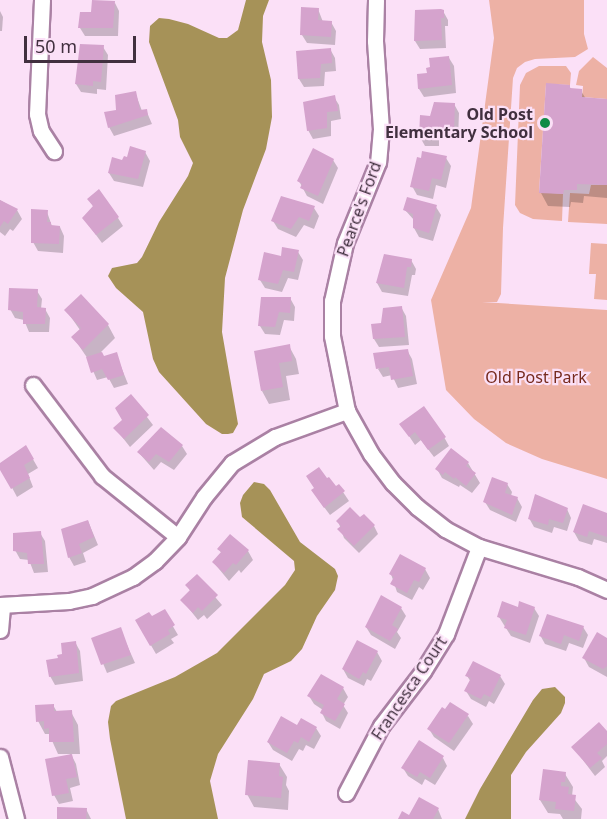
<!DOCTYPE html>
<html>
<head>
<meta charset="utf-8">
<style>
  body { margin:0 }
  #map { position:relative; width:607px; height:819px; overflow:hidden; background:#fbe0f7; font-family:"Noto Sans",sans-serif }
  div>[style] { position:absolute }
  .green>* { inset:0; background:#edb1a5 }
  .water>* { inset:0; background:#a69258 }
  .shadow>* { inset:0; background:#0003 }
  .building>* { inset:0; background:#d5a3cd }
  .roads { filter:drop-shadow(2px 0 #aa81a4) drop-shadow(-2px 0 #aa81a4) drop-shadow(0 2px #aa81a4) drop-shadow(0 -2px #aa81a4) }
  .minor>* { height:15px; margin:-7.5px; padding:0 7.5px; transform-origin:7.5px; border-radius:7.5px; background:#fff }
  .dots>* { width:16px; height:16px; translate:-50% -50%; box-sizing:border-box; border:3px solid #fbe0f7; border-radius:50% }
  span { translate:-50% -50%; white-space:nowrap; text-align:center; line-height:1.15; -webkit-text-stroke:4.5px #fbe0f7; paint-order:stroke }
  .poi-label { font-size:16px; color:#41303f; font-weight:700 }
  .right { translate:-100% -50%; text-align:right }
  .street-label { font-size:16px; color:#41303f }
  .park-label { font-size:16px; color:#762a1d }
  .scale { position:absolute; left:24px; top:36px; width:112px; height:27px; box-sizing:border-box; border:3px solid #41303f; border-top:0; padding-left:8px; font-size:18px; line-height:21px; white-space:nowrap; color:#41303f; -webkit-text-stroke:4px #fbe0f7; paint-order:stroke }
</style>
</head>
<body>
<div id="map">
  <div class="green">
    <div style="clip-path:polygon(489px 0,584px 0,584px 34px,588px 49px,575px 57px,535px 59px,525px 62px,517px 68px,513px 78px,503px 228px,501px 294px,497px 302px,482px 302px,607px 310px,607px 479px,542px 459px,506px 443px,474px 419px,446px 390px,431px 300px,471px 208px,494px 38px)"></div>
    <div style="clip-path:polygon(593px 57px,607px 68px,607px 99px,582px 97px,583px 86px,576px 85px,579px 71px)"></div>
    <div style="clip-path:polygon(539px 66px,566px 66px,571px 73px,570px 85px,546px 84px,539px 192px,563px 194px,562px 221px,533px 219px,520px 213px,515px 205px,520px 85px,526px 73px)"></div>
    <div style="clip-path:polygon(591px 185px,607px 185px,607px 224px,568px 222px,570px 193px,589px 194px)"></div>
    <div style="clip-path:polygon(591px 243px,607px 244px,607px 300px,594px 299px,596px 274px,589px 274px)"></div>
  </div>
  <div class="water">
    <div style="clip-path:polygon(246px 0,269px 0,263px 16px,262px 42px,271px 80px,272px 117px,266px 149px,243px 210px,225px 278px,222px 332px,238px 424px,233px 433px,228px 434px,222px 434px,206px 424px,159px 372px,153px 359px,143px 312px,116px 288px,108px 276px,112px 268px,137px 263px,142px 257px,159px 222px,188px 176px,193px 163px,180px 137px,178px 120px,149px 42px,150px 26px,159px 18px,169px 19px,188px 24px,219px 38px,227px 38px,238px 30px)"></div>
    <div style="clip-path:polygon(254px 482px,264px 484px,270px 490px,300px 542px,335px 569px,338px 576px,335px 590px,317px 616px,302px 649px,291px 661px,264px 674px,253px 699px,218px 754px,210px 781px,218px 819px,126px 819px,110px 739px,108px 722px,111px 706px,116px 701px,175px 677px,217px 653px,285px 585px,295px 570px,294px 561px,242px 517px,240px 503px,243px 495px)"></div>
    <div style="clip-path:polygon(555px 687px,565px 697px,565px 703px,561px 713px,526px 752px,511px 775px,511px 819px,465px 819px,480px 789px,533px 700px,542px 689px)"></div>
  </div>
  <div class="shadow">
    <div style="clip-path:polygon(115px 3px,119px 11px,118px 36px,85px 36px,80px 28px,92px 14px)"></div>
    <div style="clip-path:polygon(318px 9px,323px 22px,331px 22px,336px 31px,335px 45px,307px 43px,302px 35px)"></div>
    <div style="clip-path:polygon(0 11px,3px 17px,2px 31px,0 31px)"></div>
    <div style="clip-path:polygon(443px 11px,448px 20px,448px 26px,445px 26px,446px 48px,420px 49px,415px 41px,417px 12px)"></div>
    <div style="clip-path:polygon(103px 47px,108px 55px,106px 90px,97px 89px,97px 94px,81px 92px,76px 84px)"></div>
    <div style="clip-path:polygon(330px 49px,335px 58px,336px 71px,325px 72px,324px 86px,304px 87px,299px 79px,298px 53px)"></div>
    <div style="clip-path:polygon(449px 58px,454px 66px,456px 93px,424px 97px,419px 89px,418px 75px,428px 74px,432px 69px)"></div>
    <div style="clip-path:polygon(569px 86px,572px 90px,581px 91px,586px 99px,607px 100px,607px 198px,584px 196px,583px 203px,571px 202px,570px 207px,548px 206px,541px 193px)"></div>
    <div style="clip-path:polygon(135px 92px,142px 111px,146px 110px,152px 124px,114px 136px,109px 127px,117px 111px)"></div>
    <div style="clip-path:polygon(334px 97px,339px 105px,341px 119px,331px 121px,331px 136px,313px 139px,308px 130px)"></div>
    <div style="clip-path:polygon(454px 104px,459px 113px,458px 139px,439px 138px,439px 146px,425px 146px,420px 137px,432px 117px)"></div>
    <div style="clip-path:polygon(145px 152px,150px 161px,143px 187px,114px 181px,109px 173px,123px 162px)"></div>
    <div style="clip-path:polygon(446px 158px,451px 166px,446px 188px,436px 185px,433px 199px,417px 195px,412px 186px)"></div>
    <div style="clip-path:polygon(333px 160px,338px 168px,323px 204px,307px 196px,299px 181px)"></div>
    <div style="clip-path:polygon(89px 199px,118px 218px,123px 226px,102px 243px,84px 219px,94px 208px)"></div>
    <div style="clip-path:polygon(0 200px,17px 210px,22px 219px,13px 231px,10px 229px,5px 236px,0 232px)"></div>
    <div style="clip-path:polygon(436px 207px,441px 215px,433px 241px,419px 237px,414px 228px,414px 220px,405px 210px)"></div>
    <div style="clip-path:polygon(314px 208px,319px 216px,314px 229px,304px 225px,296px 237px,278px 229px,273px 221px)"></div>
    <div style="clip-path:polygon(47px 212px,52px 226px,60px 227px,64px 236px,63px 253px,38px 251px,33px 242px)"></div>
    <div style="clip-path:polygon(298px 252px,303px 260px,298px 280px,288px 278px,282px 292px,265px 288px,260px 280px,282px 258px)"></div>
    <div style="clip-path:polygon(385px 256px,411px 260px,416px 269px,415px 275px,412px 275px,408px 296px,382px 292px,377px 283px)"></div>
    <div style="clip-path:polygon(37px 291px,42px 299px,41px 309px,45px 309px,50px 318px,49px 332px,29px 332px,24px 320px,15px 318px,10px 309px)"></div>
    <div style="clip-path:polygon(81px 296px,108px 325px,115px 338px,101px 352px,104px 357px,116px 354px,128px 384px,114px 388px,108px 377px,97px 380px,88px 359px,73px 337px,80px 330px,66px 310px)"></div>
    <div style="clip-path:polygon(290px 298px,295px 307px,294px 321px,284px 320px,280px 335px,265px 334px,260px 326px)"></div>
    <div style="clip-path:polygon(401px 307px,406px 316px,409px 345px,379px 347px,374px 339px,383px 324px)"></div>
    <div style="clip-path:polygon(289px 346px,296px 359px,299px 374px,286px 376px,290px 400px,269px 404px,262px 391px)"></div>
    <div style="clip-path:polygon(407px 350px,412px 359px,417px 384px,398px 388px,392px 375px,383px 377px,378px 369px)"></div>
    <div style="clip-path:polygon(131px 396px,153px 425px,130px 447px,115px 428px,124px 421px)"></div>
    <div style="clip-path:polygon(401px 424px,444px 437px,449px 446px,434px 457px,421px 440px,415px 445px)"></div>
    <div style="clip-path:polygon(182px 446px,187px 454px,174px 470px,161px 462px,154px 470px,139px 453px)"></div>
    <div style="clip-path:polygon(26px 447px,38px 468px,28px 474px,33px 487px,17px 497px,0 465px)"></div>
    <div style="clip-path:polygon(468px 463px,480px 483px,472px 493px,460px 485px,459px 487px,442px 478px,437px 469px)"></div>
    <div style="clip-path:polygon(507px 484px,512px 492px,511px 496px,517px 498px,522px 507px,516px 522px,490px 510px,485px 502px)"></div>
    <div style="clip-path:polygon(339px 486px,349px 501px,330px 515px,318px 499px)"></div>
    <div style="clip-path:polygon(567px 509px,571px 518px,567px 531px,554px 527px,552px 533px,534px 527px,529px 518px)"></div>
    <div style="clip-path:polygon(607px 514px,607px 543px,594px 539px,592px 545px,579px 541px,574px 532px)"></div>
    <div style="clip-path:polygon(360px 519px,374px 526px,378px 534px,359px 553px,344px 538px,338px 521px)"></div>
    <div style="clip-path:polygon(88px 521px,98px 545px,83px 553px,86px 562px,74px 566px,69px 557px)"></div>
    <div style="clip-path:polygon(40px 533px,45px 541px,48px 572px,34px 573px,29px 560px,20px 559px,15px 550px)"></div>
    <div style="clip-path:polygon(230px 536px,248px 551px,253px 560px,241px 573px,239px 570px,229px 581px,214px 563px,222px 554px,219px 549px)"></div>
    <div style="clip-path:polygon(425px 569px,430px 578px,423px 590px,419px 587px,412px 600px,397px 592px,391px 574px)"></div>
    <div style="clip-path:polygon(197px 576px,222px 605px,207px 619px,204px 615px,198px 620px,182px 600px,191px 592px,187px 586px)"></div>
    <div style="clip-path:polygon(401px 608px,406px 616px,397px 632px,401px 638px,395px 649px,371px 635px,366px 627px)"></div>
    <div style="clip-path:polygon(519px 608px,534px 608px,539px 616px,530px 643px,511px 636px,499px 617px)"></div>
    <div style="clip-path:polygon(164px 611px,178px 635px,171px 639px,174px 643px,156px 654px,137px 621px,152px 619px)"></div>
    <div style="clip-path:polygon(583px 627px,588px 635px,583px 648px,569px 643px,566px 651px,545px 644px,540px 635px)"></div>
    <div style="clip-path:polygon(120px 629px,135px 663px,107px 673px,93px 639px)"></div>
    <div style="clip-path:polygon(607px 640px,607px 677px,589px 667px,584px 658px)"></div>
    <div style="clip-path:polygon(75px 642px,80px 651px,83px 681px,55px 685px,50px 676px,59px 659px)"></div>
    <div style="clip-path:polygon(358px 642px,377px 652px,382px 661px,371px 681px,367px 679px,364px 686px,348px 678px,343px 669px)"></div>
    <div style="clip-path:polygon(467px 676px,500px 676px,505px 684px,494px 704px,489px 701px,486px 707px,471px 699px,466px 691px,471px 682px)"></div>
    <div style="clip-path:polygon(343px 688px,348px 697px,343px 705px,348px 713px,340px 729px,326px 721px,322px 713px,323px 710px,314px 704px,309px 696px)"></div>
    <div style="clip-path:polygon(53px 705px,57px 712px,71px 712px,78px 725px,80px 754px,71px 754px,76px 764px,80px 785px,70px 788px,73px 801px,59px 804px,54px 795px,70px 754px,58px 754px,49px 734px,45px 734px,38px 721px)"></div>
    <div style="clip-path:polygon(468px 716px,473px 724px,454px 751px,434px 737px,429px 729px)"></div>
    <div style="clip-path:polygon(297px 727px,316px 728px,321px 736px,314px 749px,306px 745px,303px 751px,299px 749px,292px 761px,273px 750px,268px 742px)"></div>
    <div style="clip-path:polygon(607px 734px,607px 756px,602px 761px,605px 767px,595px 776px,573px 747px)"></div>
    <div style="clip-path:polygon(443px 758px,447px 766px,435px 785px,425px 779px,422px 785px,408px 776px,403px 768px)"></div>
    <div style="clip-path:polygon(279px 764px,287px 777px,286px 785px,289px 791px,288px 810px,254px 807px,247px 794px)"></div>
    <div style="clip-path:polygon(565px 774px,573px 787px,572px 796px,582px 809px,581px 819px,563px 819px,560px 814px,548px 813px,540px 800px)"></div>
    <div style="clip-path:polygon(86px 809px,91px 819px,58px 819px)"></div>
    <div style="clip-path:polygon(438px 809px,442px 819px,399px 819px,409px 817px)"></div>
  </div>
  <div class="building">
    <div style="clip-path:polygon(92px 0,115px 1px,113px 28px,78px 28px,80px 12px,91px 12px)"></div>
    <div style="clip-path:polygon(301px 7px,319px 8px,318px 20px,332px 21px,331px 37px,300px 35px)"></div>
    <div style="clip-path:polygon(441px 9px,444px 10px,444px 18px,441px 18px,442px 40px,414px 41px,415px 10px)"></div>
    <div style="clip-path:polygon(80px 44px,104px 45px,101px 82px,93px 81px,93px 86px,75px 84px)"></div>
    <div style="clip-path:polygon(331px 48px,332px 63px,321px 64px,320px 78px,298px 79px,296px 51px)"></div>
    <div style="clip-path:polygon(449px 56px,452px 85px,418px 89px,417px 74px,427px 73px,426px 68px,430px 67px,429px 58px)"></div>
    <div style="clip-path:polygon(546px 83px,570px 85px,570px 88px,582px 89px,582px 97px,607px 99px,607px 185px,577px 184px,577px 190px,564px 190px,563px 194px,539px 193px)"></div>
    <div style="clip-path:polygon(136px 91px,140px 110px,147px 109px,148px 115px,108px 128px,104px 112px,116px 110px,115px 95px)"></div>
    <div style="clip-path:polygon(335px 95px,338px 111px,327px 112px,327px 128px,307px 131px,303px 102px)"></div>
    <div style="clip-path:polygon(434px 102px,455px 103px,454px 130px,435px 130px,435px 138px,419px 137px,420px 115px,430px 116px)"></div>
    <div style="clip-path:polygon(130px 146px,146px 151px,138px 179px,108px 173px,112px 157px,122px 160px,124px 156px,127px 157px)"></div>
    <div style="clip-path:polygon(313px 148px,334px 159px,318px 196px,300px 188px,302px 184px,297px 181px)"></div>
    <div style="clip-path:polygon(422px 151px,447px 156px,441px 180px,432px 178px,429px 191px,410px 187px,417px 157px,421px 158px)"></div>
    <div style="clip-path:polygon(99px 189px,119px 217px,96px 235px,82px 218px,93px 206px,87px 199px)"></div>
    <div style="clip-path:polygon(281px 196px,315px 206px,309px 221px,299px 217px,291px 229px,271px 221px)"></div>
    <div style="clip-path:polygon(407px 197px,437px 205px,429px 233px,413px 228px,413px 214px,403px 210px)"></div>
    <div style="clip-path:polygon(0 200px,18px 209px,8px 224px,4px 221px,0 227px)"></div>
    <div style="clip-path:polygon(31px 209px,48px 210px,47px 222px,51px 222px,51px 225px,60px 226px,59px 244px,31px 243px)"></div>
    <div style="clip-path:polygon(282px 247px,299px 250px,294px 272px,283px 270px,278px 284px,258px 280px,264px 252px,281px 256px)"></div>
    <div style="clip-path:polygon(384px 254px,412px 259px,411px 267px,407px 267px,404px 288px,376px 283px)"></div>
    <div style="clip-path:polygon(9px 288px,38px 289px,37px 307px,46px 308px,45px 324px,23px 324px,23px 312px,8px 310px)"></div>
    <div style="clip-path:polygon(81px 294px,109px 324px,83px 350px,71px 337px,81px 328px,64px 310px)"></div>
    <div style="clip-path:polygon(261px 297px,291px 297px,290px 313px,279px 312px,275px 327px,258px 326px)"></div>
    <div style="clip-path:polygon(402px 306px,405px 337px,373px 339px,371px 324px,381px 323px,383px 308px)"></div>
    <div style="clip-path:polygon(290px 344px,292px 361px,279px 363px,283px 387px,261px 391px,254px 351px)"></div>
    <div style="clip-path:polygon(408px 349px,413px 376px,391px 380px,389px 367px,376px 369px,373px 353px)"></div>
    <div style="clip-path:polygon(102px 352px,104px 356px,117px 352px,124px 375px,108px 380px,102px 369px,91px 373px,86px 357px)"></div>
    <div style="clip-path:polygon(131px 394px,149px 415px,124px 439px,113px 428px,122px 420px,115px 408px)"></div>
    <div style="clip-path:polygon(424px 406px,446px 437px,428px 450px,415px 432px,409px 437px,399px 424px)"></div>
    <div style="clip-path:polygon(161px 427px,183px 445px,169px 462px,156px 454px,149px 462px,137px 452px)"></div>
    <div style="clip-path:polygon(26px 445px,34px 459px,24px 465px,30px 478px,11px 489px,0 470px,0 463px)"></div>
    <div style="clip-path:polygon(451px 448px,469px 462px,466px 466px,476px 473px,466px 486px,455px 477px,454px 479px,445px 472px,443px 475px,435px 469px)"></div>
    <div style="clip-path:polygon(319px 467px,327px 478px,329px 477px,336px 486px,339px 484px,345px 491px,324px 508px,311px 490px,314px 488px,306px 476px)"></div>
    <div style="clip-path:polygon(492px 477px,508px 483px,505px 493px,518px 497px,512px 515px,483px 502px)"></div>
    <div style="clip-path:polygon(535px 494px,568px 508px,563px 523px,549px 519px,548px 525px,528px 519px)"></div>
    <div style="clip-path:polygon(583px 504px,607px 513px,607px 537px,589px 531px,587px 537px,573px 532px)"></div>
    <div style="clip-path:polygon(350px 507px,360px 517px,364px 514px,375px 525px,354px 546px,337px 529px,341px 526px,336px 521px)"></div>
    <div style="clip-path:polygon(88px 520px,94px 537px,79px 544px,82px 553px,68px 558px,61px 529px)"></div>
    <div style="clip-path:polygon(41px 531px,44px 564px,28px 564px,27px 553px,13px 551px,13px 533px)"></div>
    <div style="clip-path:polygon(230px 534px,249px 550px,236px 565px,233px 563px,224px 573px,212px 562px,221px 552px,217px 549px)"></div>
    <div style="clip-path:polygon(400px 554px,426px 568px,419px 582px,414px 580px,407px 593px,390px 584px,394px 577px,389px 574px)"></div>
    <div style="clip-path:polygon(197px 574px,218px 595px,202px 611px,198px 607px,193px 613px,180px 600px,190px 590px,185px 585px)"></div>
    <div style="clip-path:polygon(381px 595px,402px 607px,392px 625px,398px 629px,390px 641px,365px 627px)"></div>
    <div style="clip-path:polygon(502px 601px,518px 607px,519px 601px,535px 607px,526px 635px,504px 628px,507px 620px,497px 617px)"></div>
    <div style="clip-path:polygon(165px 609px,175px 625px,168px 630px,170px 634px,150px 646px,135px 620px,149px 612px,152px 616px)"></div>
    <div style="clip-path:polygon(547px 614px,584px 626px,579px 641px,564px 635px,561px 644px,539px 636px)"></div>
    <div style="clip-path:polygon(121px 627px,131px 655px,101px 665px,91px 638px)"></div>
    <div style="clip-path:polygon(597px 632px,607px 638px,607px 666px,603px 669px,582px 658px)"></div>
    <div style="clip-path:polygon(357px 640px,378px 651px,366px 674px,363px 672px,359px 679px,342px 669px)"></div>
    <div style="clip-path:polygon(76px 641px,79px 673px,49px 677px,46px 660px,58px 658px,57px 655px,62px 654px,61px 643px)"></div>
    <div style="clip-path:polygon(473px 661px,501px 675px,490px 697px,484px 694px,481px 699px,464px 691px,471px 678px,465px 676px)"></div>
    <div style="clip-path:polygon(321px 674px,344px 687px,337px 699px,345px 704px,335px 721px,320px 713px,324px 705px,307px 696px)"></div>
    <div style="clip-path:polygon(450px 702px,469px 714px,449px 743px,427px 729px,442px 707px,445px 709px)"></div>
    <div style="clip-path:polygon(54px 704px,54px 711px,72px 710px,74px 742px,49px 742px,49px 728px,44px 729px,44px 721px,36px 722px,35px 705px)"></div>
    <div style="clip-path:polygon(281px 716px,297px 725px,301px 718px,317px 727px,309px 742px,301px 737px,298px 743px,294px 741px,287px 753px,267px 742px)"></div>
    <div style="clip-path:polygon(599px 722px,607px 731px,607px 744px,597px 753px,602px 758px,590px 768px,571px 747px)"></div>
    <div style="clip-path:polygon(419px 740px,444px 756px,430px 778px,420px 772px,417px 777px,401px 768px)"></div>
    <div style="clip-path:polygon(72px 754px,77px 777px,66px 779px,69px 793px,52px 796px,45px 759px)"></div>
    <div style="clip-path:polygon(248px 760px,280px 763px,279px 776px,283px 777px,281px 798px,245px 795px)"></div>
    <div style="clip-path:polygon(543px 769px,566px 772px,565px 782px,561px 782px,561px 786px,569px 787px,568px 794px,576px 795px,574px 811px,555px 809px,556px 802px,539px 800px)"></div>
    <div style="clip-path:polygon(419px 797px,439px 808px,433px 819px,398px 819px,402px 811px,409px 815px)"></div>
    <div style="clip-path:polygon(57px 807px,87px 808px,86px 819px,57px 819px)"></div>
  </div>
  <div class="roads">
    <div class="minor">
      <div style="left:42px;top:0;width:114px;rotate:92.5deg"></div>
      <div style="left:37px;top:114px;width:17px;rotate:77deg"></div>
      <div style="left:41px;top:131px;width:24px;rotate:57deg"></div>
      <div style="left:376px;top:0;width:41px;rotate:91.4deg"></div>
      <div style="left:375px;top:41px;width:88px;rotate:86.1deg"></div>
      <div style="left:381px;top:129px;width:33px;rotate:95deg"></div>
      <div style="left:378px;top:162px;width:87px;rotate:112.2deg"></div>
      <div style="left:345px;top:243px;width:59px;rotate:102.6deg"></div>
      <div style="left:332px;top:301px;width:35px;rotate:90deg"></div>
      <div style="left:332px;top:336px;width:76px;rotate:78.7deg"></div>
      <div style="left:347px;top:411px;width:49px;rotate:60.8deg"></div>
      <div style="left:371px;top:454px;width:36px;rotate:53deg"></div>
      <div style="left:393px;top:483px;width:34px;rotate:45deg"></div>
      <div style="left:417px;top:507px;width:36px;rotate:38deg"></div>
      <div style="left:445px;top:529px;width:38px;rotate:28deg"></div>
      <div style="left:479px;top:547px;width:103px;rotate:16.9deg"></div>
      <div style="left:578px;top:577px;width:32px;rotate:24deg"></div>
      <div style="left:33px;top:385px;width:114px;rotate:52.8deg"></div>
      <div style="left:102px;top:476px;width:97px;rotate:38.8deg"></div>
      <div style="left:0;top:605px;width:69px;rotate:-3.3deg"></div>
      <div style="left:69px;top:601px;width:24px;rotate:-12deg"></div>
      <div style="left:92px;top:596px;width:45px;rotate:-24.9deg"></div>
      <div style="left:133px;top:577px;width:27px;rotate:-36deg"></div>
      <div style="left:155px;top:561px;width:33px;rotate:-46deg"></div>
      <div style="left:178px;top:537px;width:48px;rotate:-57deg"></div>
      <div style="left:204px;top:497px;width:44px;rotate:-50.5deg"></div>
      <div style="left:232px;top:463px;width:50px;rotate:-31.2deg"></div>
      <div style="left:275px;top:437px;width:77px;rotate:-19.9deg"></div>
      <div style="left:0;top:630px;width:25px;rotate:-85deg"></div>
      <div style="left:0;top:757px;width:64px;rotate:75.5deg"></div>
      <div style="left:346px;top:793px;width:76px;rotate:-62.4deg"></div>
      <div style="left:381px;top:726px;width:69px;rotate:-52.6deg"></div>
      <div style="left:423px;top:671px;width:44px;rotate:-58.1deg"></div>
      <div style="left:446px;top:634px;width:93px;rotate:-69.2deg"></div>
    </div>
  </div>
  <div class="dots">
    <div style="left:545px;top:123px;background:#108b46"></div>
  </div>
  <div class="poi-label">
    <span class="right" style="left:533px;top:123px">Old Post<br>Elementary School</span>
  </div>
  <div class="street-label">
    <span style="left:359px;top:209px;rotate:-70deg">Pearce's Ford</span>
    <span style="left:409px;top:688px;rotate:-56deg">Francesca Court</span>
  </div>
  <div class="park-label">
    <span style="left:536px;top:377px">Old Post Park</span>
  </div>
  <div class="scale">50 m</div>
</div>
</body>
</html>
